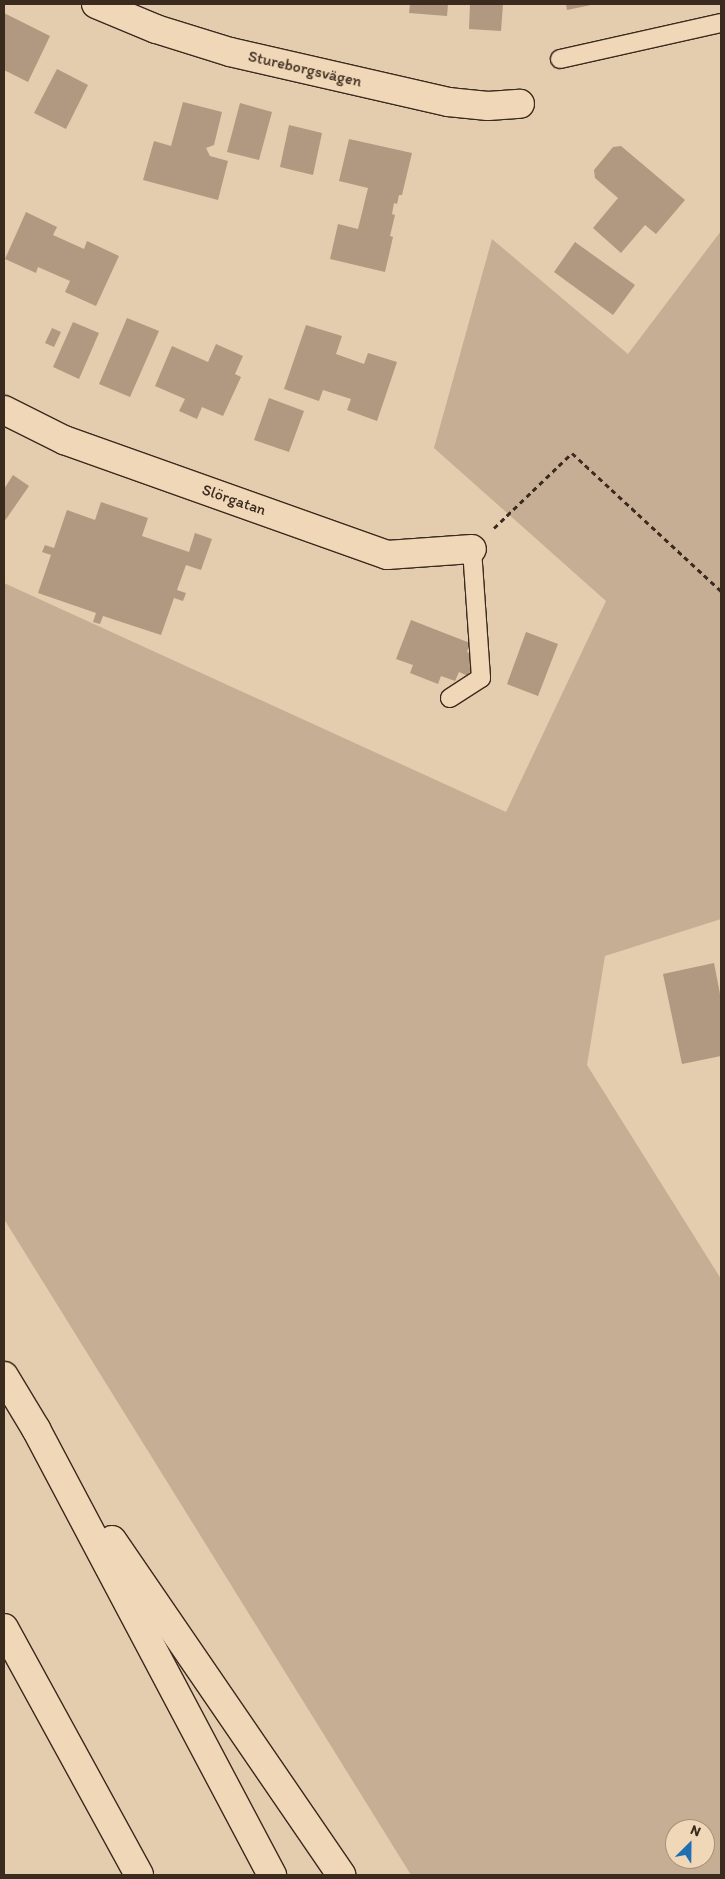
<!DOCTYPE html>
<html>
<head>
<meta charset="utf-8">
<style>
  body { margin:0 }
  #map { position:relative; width:725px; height:1879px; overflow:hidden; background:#e4ccae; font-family:Itim,sans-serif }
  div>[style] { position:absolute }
  .green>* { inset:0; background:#c5ae93 }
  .building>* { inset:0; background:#b09980 }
  .path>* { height:3px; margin-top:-1.5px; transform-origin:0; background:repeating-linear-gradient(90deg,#3b2a1e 0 5px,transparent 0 9px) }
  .roads { filter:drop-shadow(1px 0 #3b2a1e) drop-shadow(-1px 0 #3b2a1e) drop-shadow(0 1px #3b2a1e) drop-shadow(0 -1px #3b2a1e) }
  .service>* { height:18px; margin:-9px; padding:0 9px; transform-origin:9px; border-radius:9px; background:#efd7b7 }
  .minor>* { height:28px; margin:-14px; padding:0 14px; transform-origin:14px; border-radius:14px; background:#efd7b7 }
  .motorway>* { height:28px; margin:-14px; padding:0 14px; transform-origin:14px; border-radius:14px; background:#efd7b7 }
  span { translate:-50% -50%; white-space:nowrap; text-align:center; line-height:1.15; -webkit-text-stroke:5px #efd7b7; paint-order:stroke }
  .street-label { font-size:16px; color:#3b2a1e }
  .frame { position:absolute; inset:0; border:5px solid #3b2a1e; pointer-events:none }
  .north { position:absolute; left:665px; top:1819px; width:50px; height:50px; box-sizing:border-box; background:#efd7b7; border:1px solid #a7927a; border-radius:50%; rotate:23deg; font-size:14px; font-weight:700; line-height:20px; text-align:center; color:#3b2a1e }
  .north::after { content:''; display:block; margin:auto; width:18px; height:22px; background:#1f6fb2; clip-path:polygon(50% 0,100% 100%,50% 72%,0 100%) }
</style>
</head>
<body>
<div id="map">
  <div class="green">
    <div style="clip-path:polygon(evenodd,721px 231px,721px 919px,605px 956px,587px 1065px,721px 1279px,721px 1875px,411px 1875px,4px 1219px,4px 583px,506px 812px,606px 601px,434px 448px,492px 239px,628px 354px,721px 231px,675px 1829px,705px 1829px,705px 1859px,675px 1859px,675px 1829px)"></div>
  </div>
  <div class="building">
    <div style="clip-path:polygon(410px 4px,448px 4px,447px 16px,409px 13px)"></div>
    <div style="clip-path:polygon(470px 4px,503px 4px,501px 31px,469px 29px)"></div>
    <div style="clip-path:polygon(566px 4px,591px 4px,591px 5px,567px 10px)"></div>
    <div style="clip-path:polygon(4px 13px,50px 36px,28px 82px,4px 70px)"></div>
    <div style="clip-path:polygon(57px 69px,88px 85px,66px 129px,34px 113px)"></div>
    <div style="clip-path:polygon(183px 102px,222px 112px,214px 145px,206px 148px,210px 156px,228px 161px,218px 200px,143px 180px,154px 141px,171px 146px)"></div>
    <div style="clip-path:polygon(240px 103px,272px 112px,259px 160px,227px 152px)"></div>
    <div style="clip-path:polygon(289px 125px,322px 133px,313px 175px,280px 167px)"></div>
    <div style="clip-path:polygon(349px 139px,412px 153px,402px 195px,399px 195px,397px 204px,394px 203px,392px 214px,395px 215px,390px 236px,393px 237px,385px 272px,330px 259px,338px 224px,358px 229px,368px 188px,339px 181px)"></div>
    <div style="clip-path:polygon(621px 146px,685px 200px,656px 234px,645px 225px,621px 253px,593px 228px,618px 198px,595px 178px,594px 170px,613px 147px)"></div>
    <div style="clip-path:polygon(26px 212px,57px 227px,53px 235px,84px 249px,87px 241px,119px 256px,96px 306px,65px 292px,70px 281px,38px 267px,36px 273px,5px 259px)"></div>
    <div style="clip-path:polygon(575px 242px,635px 285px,613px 315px,554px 272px)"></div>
    <div style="clip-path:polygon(127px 318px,159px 331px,130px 397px,99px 384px)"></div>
    <div style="clip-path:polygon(73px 322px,99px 333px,79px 379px,53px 367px)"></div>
    <div style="clip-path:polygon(306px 325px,342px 336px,336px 354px,364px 364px,368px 353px,397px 362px,377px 421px,347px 410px,351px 399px,323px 390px,319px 401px,284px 389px)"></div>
    <div style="clip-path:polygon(52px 328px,61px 332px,54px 347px,45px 343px)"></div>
    <div style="clip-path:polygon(216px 344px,243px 356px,235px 374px,241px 377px,223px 416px,202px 407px,197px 419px,179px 411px,185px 399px,155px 386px,172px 346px,208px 362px)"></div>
    <div style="clip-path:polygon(269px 398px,304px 411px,289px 452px,254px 440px)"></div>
    <div style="clip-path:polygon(13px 475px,29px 486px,4px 522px,4px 489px)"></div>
    <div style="clip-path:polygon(101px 502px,148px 518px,142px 536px,189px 552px,195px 533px,212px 539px,201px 570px,186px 565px,177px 590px,186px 593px,183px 601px,174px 598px,161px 635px,103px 616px,100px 624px,93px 622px,96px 613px,38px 593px,51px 555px,42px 552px,45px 545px,54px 548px,67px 510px,95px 520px)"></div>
    <div style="clip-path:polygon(411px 620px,470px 643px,467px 652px,476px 656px,468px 676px,459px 672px,455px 681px,441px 676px,438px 684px,410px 673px,413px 665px,396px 659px)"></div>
    <div style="clip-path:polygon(526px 632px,558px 644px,538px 696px,507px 684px)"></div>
    <div style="clip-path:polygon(714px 963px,721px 999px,721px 1056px,682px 1064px,663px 974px)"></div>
  </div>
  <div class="path">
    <div style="left:494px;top:528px;width:108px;rotate:-43.9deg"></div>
    <div style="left:572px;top:453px;width:203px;rotate:42.8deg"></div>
  </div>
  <div class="roads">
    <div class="service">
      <div style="left:560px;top:59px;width:165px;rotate:-12.6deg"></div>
      <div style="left:450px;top:698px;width:37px;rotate:-33deg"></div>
      <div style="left:481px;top:678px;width:129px;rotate:-94deg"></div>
    </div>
    <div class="minor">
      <div style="left:96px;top:4px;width:65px;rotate:22.6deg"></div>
      <div style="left:156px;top:29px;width:77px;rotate:17.3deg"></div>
      <div style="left:230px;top:52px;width:224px;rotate:12.9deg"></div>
      <div style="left:448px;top:102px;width:40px;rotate:5.7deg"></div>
      <div style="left:488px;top:106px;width:32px;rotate:-4deg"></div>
      <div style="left:4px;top:410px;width:67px;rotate:26.6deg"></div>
      <div style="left:64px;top:440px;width:343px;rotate:19.6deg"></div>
      <div style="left:387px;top:555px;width:85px;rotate:-4deg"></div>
    </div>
    <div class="motorway">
      <div style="left:4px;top:1376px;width:62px;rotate:58.9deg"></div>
      <div style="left:36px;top:1429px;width:505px;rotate:62.11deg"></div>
      <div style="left:112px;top:1540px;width:406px;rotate:55.6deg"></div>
      <div style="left:4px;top:1628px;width:281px;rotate:61.3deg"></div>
    </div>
  </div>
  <div class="street-label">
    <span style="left:305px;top:69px;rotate:13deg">Stureborgsvägen</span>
    <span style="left:234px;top:500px;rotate:19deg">Slörgatan</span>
  </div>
  <div class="frame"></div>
  <div class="north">N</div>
</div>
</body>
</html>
